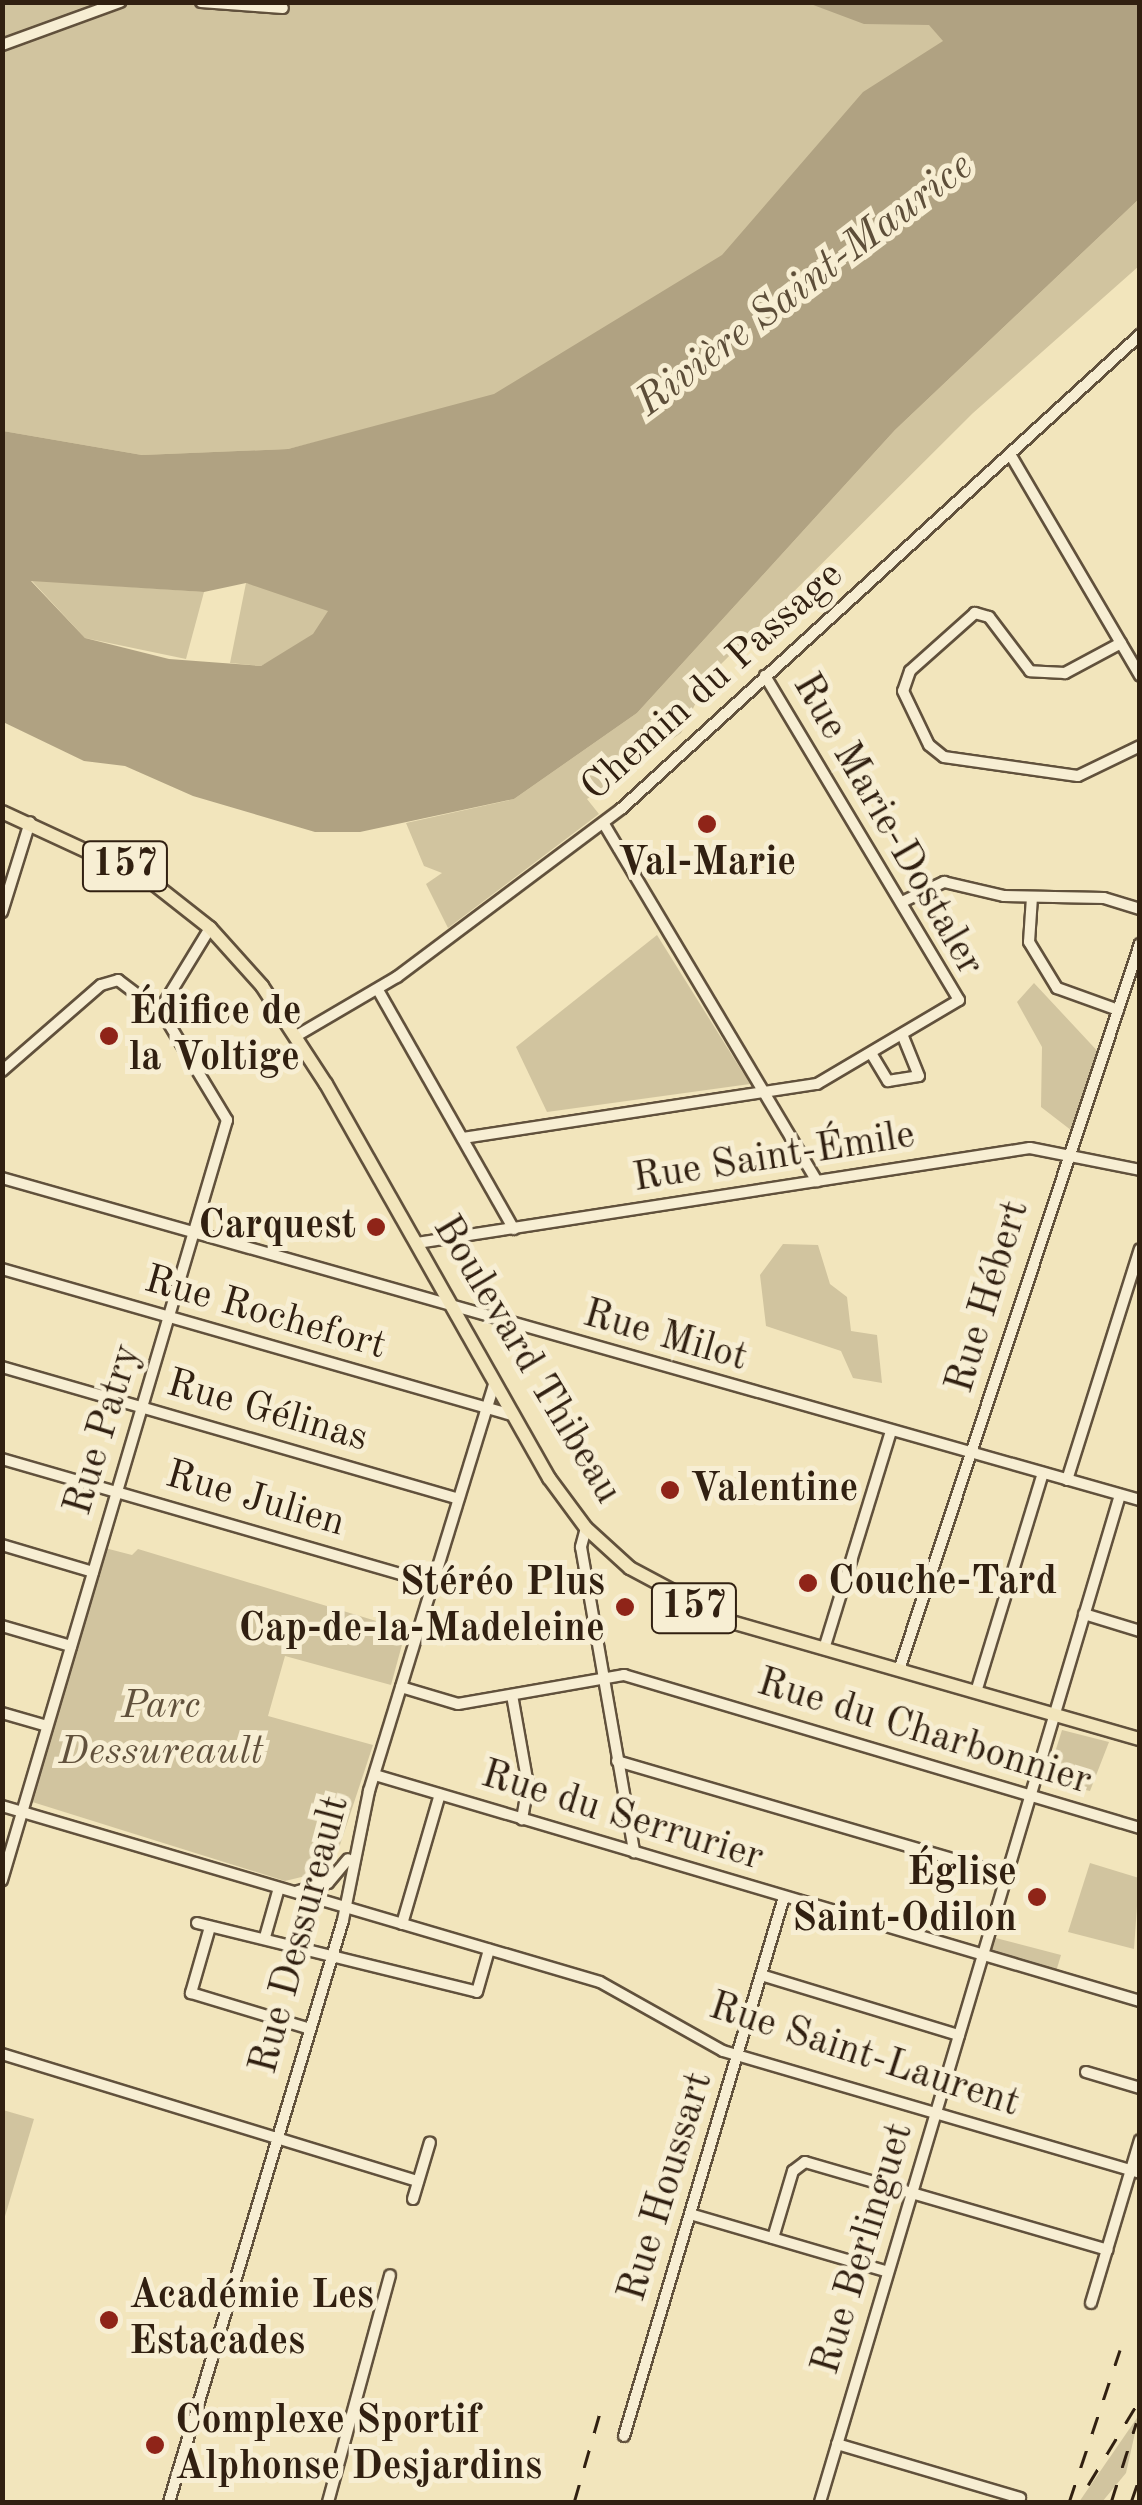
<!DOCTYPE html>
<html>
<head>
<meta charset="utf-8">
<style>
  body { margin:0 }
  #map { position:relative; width:1142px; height:2505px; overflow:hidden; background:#f2e5bc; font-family:"Old Standard TT",serif }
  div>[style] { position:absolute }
  .green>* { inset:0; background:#d1c49f }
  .water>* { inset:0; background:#b0a282 }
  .roads { filter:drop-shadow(2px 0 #61513c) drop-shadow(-2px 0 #61513c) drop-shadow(0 2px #61513c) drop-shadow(0 -2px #61513c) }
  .minor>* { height:10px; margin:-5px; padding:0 5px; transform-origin:5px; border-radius:5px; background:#f7eed3 }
  .major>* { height:12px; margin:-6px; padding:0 6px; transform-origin:6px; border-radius:6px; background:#f2e5bc }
  .rail>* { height:2.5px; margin-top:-1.25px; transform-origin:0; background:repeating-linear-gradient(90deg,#312011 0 18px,transparent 0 36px) }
  .dots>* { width:28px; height:28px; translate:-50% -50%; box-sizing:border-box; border:5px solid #f7eed3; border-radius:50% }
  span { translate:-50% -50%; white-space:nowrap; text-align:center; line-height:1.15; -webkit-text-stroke:10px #f7eed3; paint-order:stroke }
  .shield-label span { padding:2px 8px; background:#f7eed3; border:2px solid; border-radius:8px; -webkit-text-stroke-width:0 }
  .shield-label { font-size:38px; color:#312011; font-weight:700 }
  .street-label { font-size:40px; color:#312011 }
  .poi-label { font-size:40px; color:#312011; font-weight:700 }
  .left { translate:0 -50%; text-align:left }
  .right { translate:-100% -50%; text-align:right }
  .park-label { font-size:40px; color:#61513c; font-style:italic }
  .water-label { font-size:42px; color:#5d4e39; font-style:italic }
  .frame { position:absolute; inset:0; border:5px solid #312011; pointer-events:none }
</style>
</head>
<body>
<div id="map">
  <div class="green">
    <div style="clip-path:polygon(807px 2px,859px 19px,972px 18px,603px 489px,261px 666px,230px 663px,246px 583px,294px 595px,381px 426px,288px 449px,142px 455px,3px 431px,2px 3px)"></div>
    <div style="clip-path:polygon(1139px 199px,1139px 266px,973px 413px,709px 676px,681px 733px,587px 799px,599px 814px,448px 928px,426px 884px,442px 873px,424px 866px,406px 823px,514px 799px,637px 713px,895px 430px)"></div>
    <div style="clip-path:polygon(31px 580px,204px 592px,186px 659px,85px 638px)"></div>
    <div style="clip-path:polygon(657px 935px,750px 1084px,547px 1112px,516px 1047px)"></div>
    <div style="clip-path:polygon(1034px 983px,1103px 1057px,1076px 1134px,1041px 1107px,1042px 1047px,1017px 1002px)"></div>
    <div style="clip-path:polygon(783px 1244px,818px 1245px,830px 1284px,847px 1297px,851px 1331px,877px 1335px,882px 1383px,853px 1378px,841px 1351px,766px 1326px,760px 1275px)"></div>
    <div style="clip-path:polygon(101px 1547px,132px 1555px,138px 1549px,406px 1630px,391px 1685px,285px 1656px,268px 1716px,373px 1745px,340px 1845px,318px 1873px,285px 1881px,26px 1800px)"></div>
    <div style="clip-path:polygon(1062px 1730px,1109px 1742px,1090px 1791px,1046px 1781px)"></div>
    <div style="clip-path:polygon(1090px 1863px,1139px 1878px,1134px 1949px,1068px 1932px)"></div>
    <div style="clip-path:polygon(984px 1935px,1061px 1955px,1055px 1975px,979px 1951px)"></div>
    <div style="clip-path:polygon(3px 2110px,34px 2119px,3px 2223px,2px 2110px)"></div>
    <div style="clip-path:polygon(1139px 2415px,1126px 2473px,1102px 2502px,1079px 2502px)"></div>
  </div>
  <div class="water">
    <div style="clip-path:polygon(evenodd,808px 3px,1139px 3px,1139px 199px,895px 430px,637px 713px,514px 799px,360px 832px,315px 832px,193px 796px,125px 766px,84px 761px,3px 722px,3px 431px,142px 455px,288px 449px,494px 394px,722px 255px,863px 92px,943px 41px,929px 25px,864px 24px,808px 3px,31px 581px,204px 592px,246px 583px,328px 611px,313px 634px,261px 666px,169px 659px,85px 638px,31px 581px)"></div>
  </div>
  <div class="roads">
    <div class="minor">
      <div style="left:201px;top:2px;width:82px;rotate:4.2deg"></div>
      <div style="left:2px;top:45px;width:126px;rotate:-20deg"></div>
      <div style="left:1010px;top:454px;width:257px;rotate:59.6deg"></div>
      <div style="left:1121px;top:643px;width:64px;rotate:151.8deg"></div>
      <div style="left:1065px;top:673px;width:35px;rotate:-177deg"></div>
      <div style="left:1030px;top:671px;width:68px;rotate:-127.2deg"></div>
      <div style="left:989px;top:617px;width:15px;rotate:-164deg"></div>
      <div style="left:975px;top:613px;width:87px;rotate:138.3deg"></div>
      <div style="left:910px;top:671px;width:21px;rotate:109deg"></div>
      <div style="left:903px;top:691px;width:60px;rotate:64.3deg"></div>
      <div style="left:929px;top:745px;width:19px;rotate:39deg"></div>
      <div style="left:944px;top:757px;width:135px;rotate:8.1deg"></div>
      <div style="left:1078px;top:776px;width:69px;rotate:-25.8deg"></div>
      <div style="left:604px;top:824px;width:416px;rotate:59.2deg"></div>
      <div style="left:1032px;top:897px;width:45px;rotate:93.8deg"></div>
      <div style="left:1029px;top:942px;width:54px;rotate:58.7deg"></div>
      <div style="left:1057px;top:988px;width:65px;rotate:19.8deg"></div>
      <div style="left:902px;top:902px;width:47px;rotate:-25.5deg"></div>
      <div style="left:944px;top:882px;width:62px;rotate:13.1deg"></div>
      <div style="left:1004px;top:896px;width:100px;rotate:1.1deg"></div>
      <div style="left:1104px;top:898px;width:38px;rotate:17deg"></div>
      <div style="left:2px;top:912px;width:94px;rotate:-72.7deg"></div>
      <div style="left:378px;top:990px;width:275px;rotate:60.4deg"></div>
      <div style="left:160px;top:1010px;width:96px;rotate:-58.6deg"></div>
      <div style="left:298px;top:1035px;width:115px;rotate:-30.4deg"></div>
      <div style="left:397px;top:977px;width:280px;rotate:-36.9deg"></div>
      <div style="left:621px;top:809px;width:703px;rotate:-42.41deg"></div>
      <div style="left:871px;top:1053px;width:33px;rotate:59deg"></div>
      <div style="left:888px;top:1081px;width:31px;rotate:-9deg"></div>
      <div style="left:919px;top:1076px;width:45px;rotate:-112deg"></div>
      <div style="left:2px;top:1071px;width:131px;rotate:-41deg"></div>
      <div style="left:101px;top:985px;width:18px;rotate:-16deg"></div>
      <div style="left:118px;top:980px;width:56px;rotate:37.1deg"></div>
      <div style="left:163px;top:1014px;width:124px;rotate:58.9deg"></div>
      <div style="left:227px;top:1120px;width:793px;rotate:106.49deg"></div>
      <div style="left:463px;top:1138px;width:358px;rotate:-8.7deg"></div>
      <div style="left:817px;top:1084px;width:165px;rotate:-30.6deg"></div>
      <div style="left:959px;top:1000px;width:378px;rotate:-120.9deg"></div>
      <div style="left:2px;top:1178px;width:1183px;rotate:15.8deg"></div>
      <div style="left:417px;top:1243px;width:620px;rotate:-8.81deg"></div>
      <div style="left:1030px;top:1148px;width:112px;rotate:11.3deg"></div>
      <div style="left:2px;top:1269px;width:530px;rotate:15.98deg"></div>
      <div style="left:2px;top:1367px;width:475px;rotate:16.1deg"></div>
      <div style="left:2px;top:1459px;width:448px;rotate:16.1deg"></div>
      <div style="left:1067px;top:1480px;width:242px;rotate:-72.5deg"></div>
      <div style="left:586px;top:1528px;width:20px;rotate:105deg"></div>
      <div style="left:581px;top:1547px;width:310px;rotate:80.1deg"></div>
      <div style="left:2px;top:1545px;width:95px;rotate:16.5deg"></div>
      <div style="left:1084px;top:1614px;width:59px;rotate:16.9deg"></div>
      <div style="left:2px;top:1626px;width:72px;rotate:16.2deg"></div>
      <div style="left:824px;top:1649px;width:228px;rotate:-72.9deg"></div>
      <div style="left:899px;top:1670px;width:765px;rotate:-71.64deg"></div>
      <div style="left:401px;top:1687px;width:59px;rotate:16.6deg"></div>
      <div style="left:458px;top:1704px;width:169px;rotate:-9.9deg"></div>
      <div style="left:624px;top:1675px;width:538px;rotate:16.52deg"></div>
      <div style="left:976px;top:1692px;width:229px;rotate:-73deg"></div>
      <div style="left:512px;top:1695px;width:91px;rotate:79.9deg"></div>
      <div style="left:528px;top:1785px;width:35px;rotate:100deg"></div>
      <div style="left:2px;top:1713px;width:47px;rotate:16.1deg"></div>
      <div style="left:617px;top:1761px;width:405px;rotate:16.3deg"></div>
      <div style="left:375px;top:1775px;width:798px;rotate:16.46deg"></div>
      <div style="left:2px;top:1806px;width:623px;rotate:16.4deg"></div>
      <div style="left:600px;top:1982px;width:141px;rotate:29.3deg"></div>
      <div style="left:723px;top:2051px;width:434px;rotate:16.3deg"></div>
      <div style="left:298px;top:1891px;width:31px;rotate:-15deg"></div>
      <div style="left:328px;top:1883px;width:31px;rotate:-50deg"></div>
      <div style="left:197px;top:1923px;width:288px;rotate:13.8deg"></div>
      <div style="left:477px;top:1992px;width:44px;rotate:-74.1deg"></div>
      <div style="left:402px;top:1924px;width:135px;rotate:-73.7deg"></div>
      <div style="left:210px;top:1927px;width:69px;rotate:106.1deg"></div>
      <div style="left:191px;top:1993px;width:124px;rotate:16.8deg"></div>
      <div style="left:265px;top:1937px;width:51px;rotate:-74.1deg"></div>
      <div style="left:761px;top:1975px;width:207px;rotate:16.9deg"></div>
      <div style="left:2px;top:2054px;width:435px;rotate:17deg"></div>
      <div style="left:1086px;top:2072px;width:56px;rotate:16.5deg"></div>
      <div style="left:413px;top:2199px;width:59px;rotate:-73.4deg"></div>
      <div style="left:690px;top:2214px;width:206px;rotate:16.3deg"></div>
      <div style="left:773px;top:2238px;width:70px;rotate:-73.4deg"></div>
      <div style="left:793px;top:2171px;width:15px;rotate:-37deg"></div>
      <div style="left:805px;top:2162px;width:315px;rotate:16.2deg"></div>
      <div style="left:1091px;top:2303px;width:170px;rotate:-73.3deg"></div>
      <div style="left:624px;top:2436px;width:562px;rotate:-73.47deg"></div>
      <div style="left:837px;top:2444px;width:191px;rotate:16.4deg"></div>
      <div style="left:169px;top:2502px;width:607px;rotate:-73.35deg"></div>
      <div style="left:343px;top:1920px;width:132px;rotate:-78.6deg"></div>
      <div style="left:369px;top:1791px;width:426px;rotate:-72.9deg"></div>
      <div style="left:328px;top:2502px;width:235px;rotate:-74.7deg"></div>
      <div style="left:820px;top:2502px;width:1051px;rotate:-73.41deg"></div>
    </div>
    <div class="major">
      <div style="left:2px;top:812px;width:162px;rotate:24.8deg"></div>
      <div style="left:149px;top:880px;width:78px;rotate:38.2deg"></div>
      <div style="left:210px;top:928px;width:78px;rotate:48.1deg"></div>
      <div style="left:262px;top:986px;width:117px;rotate:56.9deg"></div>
      <div style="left:326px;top:1084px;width:453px;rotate:60.5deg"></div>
      <div style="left:549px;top:1478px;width:62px;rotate:53.5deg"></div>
      <div style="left:586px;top:1528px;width:59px;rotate:42.3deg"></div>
      <div style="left:630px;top:1568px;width:115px;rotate:28.1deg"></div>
      <div style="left:731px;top:1622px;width:425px;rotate:16deg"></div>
    </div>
  </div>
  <div class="rail">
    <div style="left:1088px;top:2485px;width:100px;rotate:-58.8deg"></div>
    <div style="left:574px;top:2502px;width:94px;rotate:-73.9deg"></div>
    <div style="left:1069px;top:2502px;width:160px;rotate:-71.5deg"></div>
    <div style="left:1111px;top:2502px;width:83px;rotate:-72.4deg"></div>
    <div style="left:1131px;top:2502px;width:28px;rotate:-71deg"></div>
  </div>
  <div class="dots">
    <div style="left:707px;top:824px;background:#8f2418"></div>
    <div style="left:109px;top:1036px;background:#8f2418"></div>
    <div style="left:376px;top:1227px;background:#8f2418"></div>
    <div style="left:670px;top:1490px;background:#8f2418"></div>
    <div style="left:808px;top:1583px;background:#8f2418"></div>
    <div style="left:625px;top:1607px;background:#8f2418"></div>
    <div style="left:1037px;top:1897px;background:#8f2418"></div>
    <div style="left:109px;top:2320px;background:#8f2418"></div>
    <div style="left:155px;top:2445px;background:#8f2418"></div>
  </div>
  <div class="shield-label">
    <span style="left:125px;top:866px">157</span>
    <span style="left:694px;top:1608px">157</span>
  </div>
  <div class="street-label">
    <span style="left:713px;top:682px;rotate:-42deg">Chemin du Passage</span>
    <span style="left:887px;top:825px;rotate:60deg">Rue Marie-Dostaler</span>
    <span style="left:774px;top:1158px;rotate:-9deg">Rue Saint-Émile</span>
    <span style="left:989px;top:1297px;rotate:-73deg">Rue Hébert</span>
    <span style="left:265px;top:1314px;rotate:16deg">Rue Rochefort</span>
    <span style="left:665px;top:1337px;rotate:16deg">Rue Milot</span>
    <span style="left:526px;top:1360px;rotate:59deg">Boulevard Thibeau</span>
    <span style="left:267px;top:1412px;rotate:16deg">Rue Gélinas</span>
    <span style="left:104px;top:1430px;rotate:-73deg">Rue Patry</span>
    <span style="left:255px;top:1500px;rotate:16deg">Rue Julien</span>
    <span style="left:924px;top:1733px;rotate:17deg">Rue du Charbonnier</span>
    <span style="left:622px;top:1817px;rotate:17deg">Rue du Serrurier</span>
    <span style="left:301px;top:1935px;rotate:-75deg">Rue Dessureault</span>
    <span style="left:864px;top:2056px;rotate:18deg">Rue Saint-Laurent</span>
    <span style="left:667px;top:2187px;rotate:-73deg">Rue Houssart</span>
    <span style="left:864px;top:2249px;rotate:-73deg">Rue Berlinguet</span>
  </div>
  <div class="poi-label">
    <span style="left:707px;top:864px">Val-Marie</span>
    <span class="left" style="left:129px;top:1036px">Édifice de<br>la Voltige</span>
    <span class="right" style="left:356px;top:1227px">Carquest</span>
    <span class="left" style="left:690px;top:1490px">Valentine</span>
    <span class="left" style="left:828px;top:1583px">Couche-Tard</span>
    <span class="right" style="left:605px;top:1607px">Stéréo Plus<br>Cap-de-la-Madeleine</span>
    <span class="right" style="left:1017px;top:1897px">Église<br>Saint-Odilon</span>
    <span class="left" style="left:129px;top:2320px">Académie Les<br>Estacades</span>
    <span class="left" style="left:175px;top:2445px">Complexe Sportif<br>Alphonse Desjardins</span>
  </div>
  <div class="park-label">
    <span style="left:161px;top:1730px">Parc<br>Dessureault</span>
  </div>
  <div class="water-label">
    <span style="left:805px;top:285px;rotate:-37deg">Rivière Saint-Maurice</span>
  </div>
  <div class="frame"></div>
</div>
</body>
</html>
